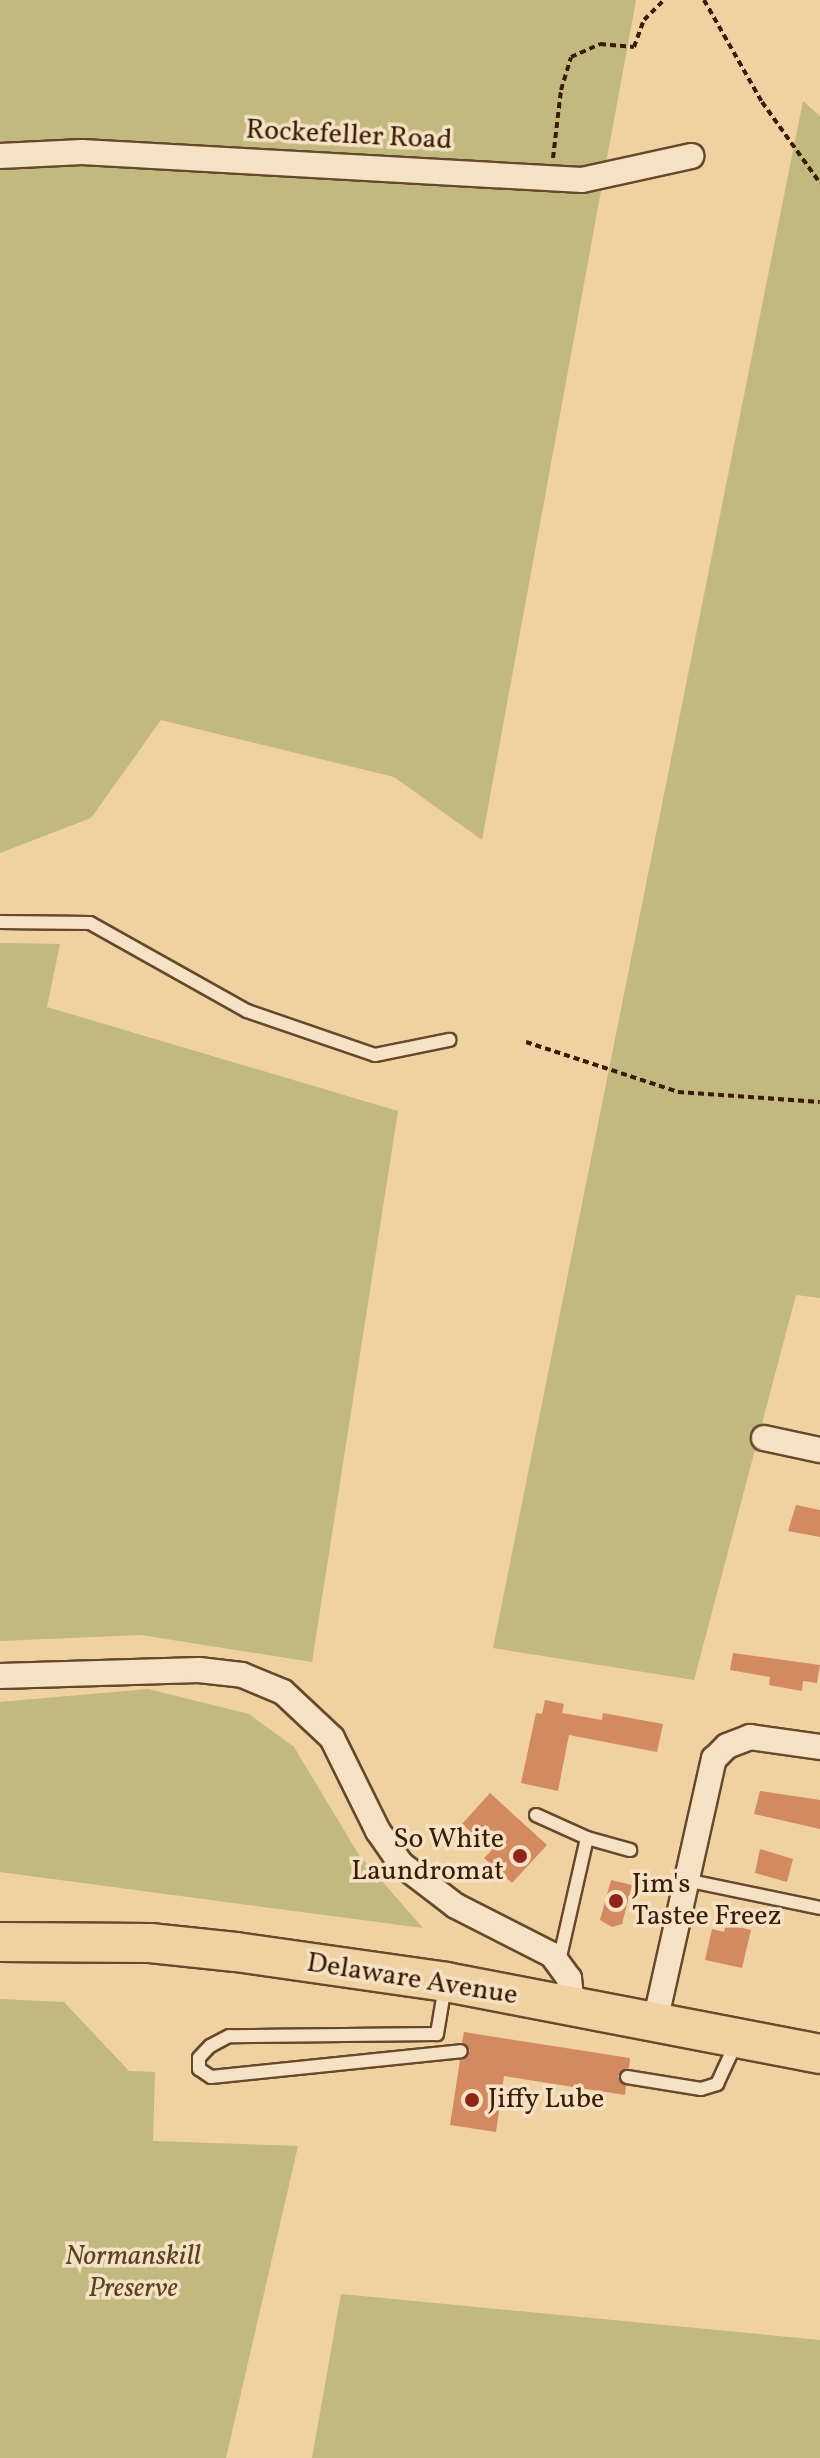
<!DOCTYPE html>
<html>
<head>
<meta charset="utf-8">
<style>
  body { margin:0 }
  #map { position:relative; width:820px; height:2458px; overflow:hidden; background:#efd1a2; font-family:Vollkorn,serif }
  div>[style] { position:absolute }
  .green>* { inset:0; background:#c1b97f }
  .building>* { inset:0; background:#d48a61 }
  .path>* { height:4px; margin-top:-2px; transform-origin:0; background:repeating-linear-gradient(90deg,#391c03 0 6px,transparent 0 10px) }
  .roads { filter:drop-shadow(2px 0 #66492b) drop-shadow(-2px 0 #66492b) drop-shadow(0 2px #66492b) drop-shadow(0 -2px #66492b) }
  .lane>* { height:12px; margin:-6px; padding:0 6px; transform-origin:6px; border-radius:6px; background:#f5e1c3 }
  .street>* { height:24px; margin:-12px; padding:0 12px; transform-origin:12px; border-radius:12px; background:#f5e1c3 }
  .primary>* { height:38px; margin:-19px; padding:0 19px; transform-origin:19px; border-radius:19px; background:#efd1a2 }
  .dots>* { width:22px; height:22px; translate:-50% -50%; box-sizing:border-box; border:4px solid #f5e1c3; border-radius:50% }
  span { translate:-50% -50%; white-space:nowrap; text-align:center; line-height:1.15; -webkit-text-stroke:7px #f5e1c3; paint-order:stroke }
  .street-label { font-size:28px; color:#391c03 }
  .poi-label { font-size:28px; color:#391c03 }
  .right { translate:-100% -50%; text-align:right }
  .left { translate:0 -50%; text-align:left }
  .park-label { font-size:28px; color:#5b4322; font-style:italic }
</style>
</head>
<body>
<div id="map">
  <div class="green">
    <div style="clip-path:polygon(0 0,636px 0,482px 840px,394px 777px,161px 720px,91px 818px,0 853px)"></div>
    <div style="clip-path:polygon(803px 101px,820px 116px,820px 1298px,796px 1295px,694px 1680px,493px 1648px)"></div>
    <div style="clip-path:polygon(0 943px,60px 944px,47px 1007px,398px 1111px,312px 1662px,141px 1635px,0 1641px)"></div>
    <div style="clip-path:polygon(148px 1689px,249px 1714px,294px 1747px,359px 1855px,423px 1928px,0 1872px,0 1702px)"></div>
    <div style="clip-path:polygon(0 1999px,64px 2002px,129px 2071px,155px 2072px,153px 2141px,298px 2146px,226px 2458px,0 2458px)"></div>
    <div style="clip-path:polygon(341px 2294px,820px 2340px,820px 2458px,312px 2458px)"></div>
  </div>
  <div class="building">
    <div style="clip-path:polygon(796px 1505px,820px 1510px,820px 1537px,788px 1531px)"></div>
    <div style="clip-path:polygon(733px 1653px,820px 1665px,817px 1683px,803px 1681px,802px 1691px,769px 1685px,770px 1677px,730px 1670px)"></div>
    <div style="clip-path:polygon(545px 1700px,564px 1704px,562px 1713px,602px 1720px,603px 1713px,663px 1724px,657px 1752px,569px 1735px,558px 1791px,521px 1783px,536px 1713px,542px 1714px)"></div>
    <div style="clip-path:polygon(760px 1791px,820px 1800px,820px 1829px,754px 1814px)"></div>
    <div style="clip-path:polygon(490px 1793px,547px 1845px,512px 1883px,484px 1858px,492px 1850px,462px 1824px)"></div>
    <div style="clip-path:polygon(760px 1849px,793px 1859px,787px 1882px,755px 1873px)"></div>
    <div style="clip-path:polygon(611px 1880px,632px 1885px,622px 1924px,612px 1927px,600px 1920px)"></div>
    <div style="clip-path:polygon(726px 1924px,751px 1930px,742px 1968px,705px 1960px,712px 1929px,724px 1932px)"></div>
    <div style="clip-path:polygon(464px 2032px,630px 2058px,629px 2068px,618px 2076px,626px 2086px,625px 2095px,504px 2076px,496px 2132px,450px 2125px,460px 2060px,470px 2051px,462px 2042px)"></div>
  </div>
  <div class="path">
    <div style="left:704px;top:0;width:117px;rotate:60.4deg"></div>
    <div style="left:762px;top:102px;width:100px;rotate:54.4deg"></div>
    <div style="left:553px;top:158px;width:68px;rotate:-83.3deg"></div>
    <div style="left:561px;top:90px;width:34px;rotate:-73deg"></div>
    <div style="left:571px;top:57px;width:32px;rotate:-24deg"></div>
    <div style="left:600px;top:44px;width:34px;rotate:5deg"></div>
    <div style="left:634px;top:47px;width:29px;rotate:-70deg"></div>
    <div style="left:644px;top:20px;width:28px;rotate:-45deg"></div>
    <div style="left:526px;top:1042px;width:160px;rotate:18.2deg"></div>
    <div style="left:678px;top:1092px;width:142px;rotate:4deg"></div>
  </div>
  <div class="roads">
    <div class="lane">
      <div style="left:0;top:922px;width:90px;rotate:0.6deg"></div>
      <div style="left:90px;top:923px;width:180px;rotate:29.3deg"></div>
      <div style="left:247px;top:1011px;width:135px;rotate:19deg"></div>
      <div style="left:375px;top:1055px;width:76px;rotate:-11.5deg"></div>
      <div style="left:536px;top:1815px;width:56px;rotate:24.3deg"></div>
      <div style="left:587px;top:1838px;width:126px;rotate:102.8deg"></div>
      <div style="left:587px;top:1838px;width:45px;rotate:15.6deg"></div>
      <div style="left:686px;top:1880px;width:137px;rotate:11.8deg"></div>
      <div style="left:445px;top:1986px;width:49px;rotate:99.5deg"></div>
      <div style="left:437px;top:2034px;width:208px;rotate:179.4deg"></div>
      <div style="left:229px;top:2036px;width:21px;rotate:152deg"></div>
      <div style="left:210px;top:2046px;width:16px;rotate:133deg"></div>
      <div style="left:199px;top:2058px;width:11px;rotate:90deg"></div>
      <div style="left:199px;top:2069px;width:14px;rotate:34deg"></div>
      <div style="left:211px;top:2077px;width:251px;rotate:-5.9deg"></div>
      <div style="left:627px;top:2077px;width:75px;rotate:9.2deg"></div>
      <div style="left:701px;top:2089px;width:17px;rotate:-17deg"></div>
      <div style="left:717px;top:2084px;width:45px;rotate:-65.1deg"></div>
    </div>
    <div class="street">
      <div style="left:0;top:156px;width:82px;rotate:-2.8deg"></div>
      <div style="left:82px;top:152px;width:501px;rotate:3.21deg"></div>
      <div style="left:582px;top:180px;width:112px;rotate:-12.4deg"></div>
      <div style="left:764px;top:1438px;width:57px;rotate:12.1deg"></div>
      <div style="left:0;top:1676px;width:199px;rotate:-1.7deg"></div>
      <div style="left:199px;top:1670px;width:43px;rotate:6.6deg"></div>
      <div style="left:242px;top:1675px;width:44px;rotate:22.5deg"></div>
      <div style="left:283px;top:1692px;width:67px;rotate:43.2deg"></div>
      <div style="left:332px;top:1738px;width:104px;rotate:63.7deg"></div>
      <div style="left:378px;top:1831px;width:40px;rotate:55.1deg"></div>
      <div style="left:401px;top:1864px;width:69px;rotate:37.4deg"></div>
      <div style="left:456px;top:1906px;width:108px;rotate:27deg"></div>
      <div style="left:552px;top:1955px;width:29px;rotate:54deg"></div>
      <div style="left:569px;top:1978px;width:28px;rotate:84deg"></div>
      <div style="left:655px;top:2022px;width:270px;rotate:-77.4deg"></div>
      <div style="left:714px;top:1759px;width:18px;rotate:-45deg"></div>
      <div style="left:727px;top:1746px;width:25px;rotate:-21deg"></div>
      <div style="left:750px;top:1737px;width:71px;rotate:8.1deg"></div>
    </div>
    <div class="primary">
      <div style="left:0;top:1942px;width:150px;rotate:0.4deg"></div>
      <div style="left:150px;top:1943px;width:86px;rotate:6deg"></div>
      <div style="left:236px;top:1952px;width:212px;rotate:8.1deg"></div>
      <div style="left:446px;top:1982px;width:381px;rotate:10.9deg"></div>
    </div>
  </div>
  <div class="dots">
    <div style="left:520px;top:1856px;background:#8f2418"></div>
    <div style="left:616px;top:1901px;background:#8f2418"></div>
    <div style="left:472px;top:2100px;background:#8f2418"></div>
  </div>
  <div class="street-label">
    <span style="left:349px;top:136px;rotate:3deg">Rockefeller Road</span>
    <span style="left:412px;top:1980px;rotate:9deg">Delaware Avenue</span>
  </div>
  <div class="poi-label">
    <span class="right" style="left:504px;top:1856px">So White<br>Laundromat</span>
    <span class="left" style="left:632px;top:1901px">Jim's<br>Tastee Freez</span>
    <span class="left" style="left:488px;top:2100px">Jiffy Lube</span>
  </div>
  <div class="park-label">
    <span style="left:133px;top:2273px">Normanskill<br>Preserve</span>
  </div>
</div>
</body>
</html>
